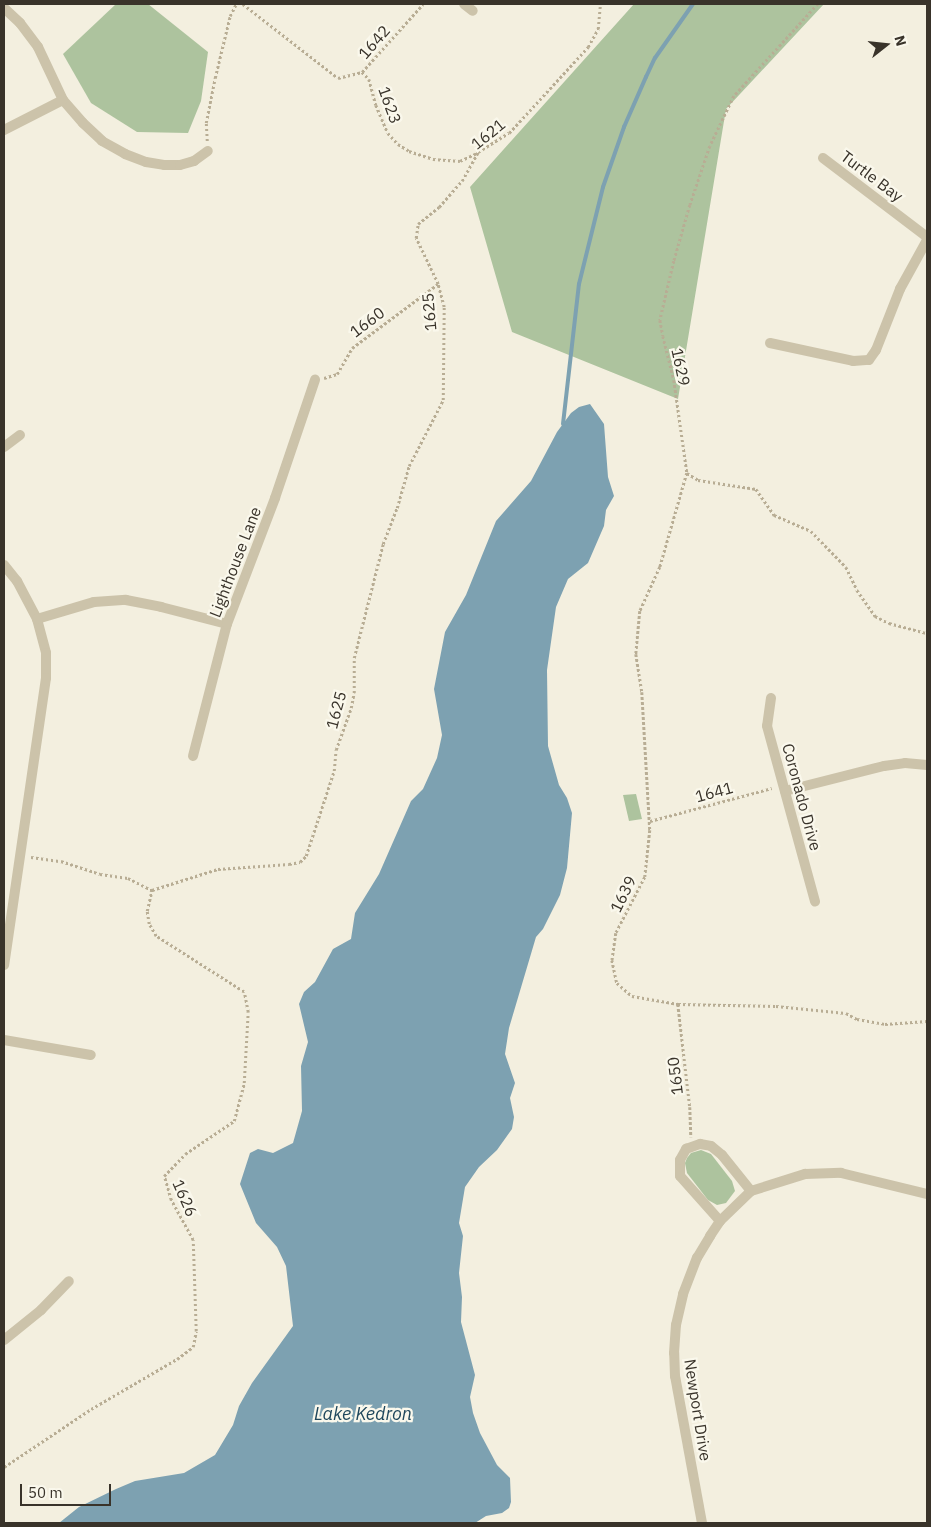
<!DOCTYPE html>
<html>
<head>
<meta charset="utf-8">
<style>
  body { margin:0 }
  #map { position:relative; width:931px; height:1527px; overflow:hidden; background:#f3efdf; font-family:"IBM Plex Sans",sans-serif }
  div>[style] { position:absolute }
  .green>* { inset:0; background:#adc39e }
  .water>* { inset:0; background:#7da1b1 }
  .stream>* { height:4px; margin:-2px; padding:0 2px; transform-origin:2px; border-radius:2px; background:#7da1b1 }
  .path>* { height:2.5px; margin-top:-1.25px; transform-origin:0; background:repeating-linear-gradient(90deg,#b8ad94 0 2.5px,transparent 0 5px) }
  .street>* { height:10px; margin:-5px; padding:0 5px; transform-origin:5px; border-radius:5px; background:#ccc3aa }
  span { translate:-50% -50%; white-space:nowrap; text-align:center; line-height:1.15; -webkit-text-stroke:4.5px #faf8ec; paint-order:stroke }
  .street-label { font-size:16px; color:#39332a }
  .water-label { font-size:18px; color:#1f475c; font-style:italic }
  .frame { position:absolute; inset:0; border:5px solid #39332a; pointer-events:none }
  .north { position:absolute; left:861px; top:20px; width:50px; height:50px; -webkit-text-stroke:4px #faf8ec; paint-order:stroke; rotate:74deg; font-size:14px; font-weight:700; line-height:20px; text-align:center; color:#39332a }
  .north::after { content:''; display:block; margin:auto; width:18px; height:22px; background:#39332a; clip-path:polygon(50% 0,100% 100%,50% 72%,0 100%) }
  .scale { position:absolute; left:20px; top:1484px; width:91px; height:22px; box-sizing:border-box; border:2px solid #39332a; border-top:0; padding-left:6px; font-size:15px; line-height:18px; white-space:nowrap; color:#39332a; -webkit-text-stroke:4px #faf8ec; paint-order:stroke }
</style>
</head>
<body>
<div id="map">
  <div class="green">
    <div style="clip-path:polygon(116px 4px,148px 4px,208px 52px,201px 101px,188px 133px,137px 132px,91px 103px,63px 54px)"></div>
    <div style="clip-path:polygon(634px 4px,824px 4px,726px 109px,678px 399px,512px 332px,470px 187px)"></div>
    <div style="clip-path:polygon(636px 794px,642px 819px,629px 821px,623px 795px)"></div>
    <div style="clip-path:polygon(701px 1150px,711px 1154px,732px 1181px,735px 1191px,726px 1203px,717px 1205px,708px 1200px,687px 1173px,685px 1163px,687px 1158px,691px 1153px)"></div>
  </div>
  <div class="water">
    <div style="clip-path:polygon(590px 404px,604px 424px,608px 477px,614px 496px,606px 510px,604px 526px,588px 563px,568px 579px,556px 607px,547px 670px,548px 746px,559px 785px,567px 798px,572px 813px,567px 868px,560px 895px,543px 929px,536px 937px,509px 1028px,505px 1054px,515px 1083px,510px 1098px,514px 1117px,512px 1129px,497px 1150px,479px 1167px,465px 1187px,459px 1223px,463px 1236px,459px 1273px,462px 1297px,461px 1322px,475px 1375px,470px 1397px,473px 1413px,480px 1433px,497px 1465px,510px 1478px,511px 1502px,509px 1508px,502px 1513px,486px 1516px,475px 1523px,59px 1523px,79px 1507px,116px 1489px,135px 1481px,184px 1473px,215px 1455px,233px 1425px,239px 1406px,252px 1383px,293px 1326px,286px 1266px,277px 1247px,256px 1223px,240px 1184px,250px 1153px,258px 1149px,273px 1153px,293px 1143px,302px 1111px,301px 1066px,308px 1042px,299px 1004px,304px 992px,315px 982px,333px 949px,351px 939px,355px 913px,379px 874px,411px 801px,423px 789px,437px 758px,442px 735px,434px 689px,445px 632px,466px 595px,496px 521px,531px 481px,557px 432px,571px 413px,579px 407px)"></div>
  </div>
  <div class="stream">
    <div style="left:563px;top:424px;width:141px;rotate:-83.5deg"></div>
    <div style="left:579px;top:284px;width:100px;rotate:-76.1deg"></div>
    <div style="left:603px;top:187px;width:64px;rotate:-70.7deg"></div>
    <div style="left:624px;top:127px;width:55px;rotate:-66.3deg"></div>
    <div style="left:646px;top:77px;width:21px;rotate:-65deg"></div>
    <div style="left:655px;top:58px;width:66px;rotate:-54.9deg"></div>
  </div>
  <div class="path">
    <div style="left:243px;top:4px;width:120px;rotate:37.9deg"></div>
    <div style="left:338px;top:78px;width:25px;rotate:-14deg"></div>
    <div style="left:362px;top:72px;width:10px;rotate:45deg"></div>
    <div style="left:369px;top:79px;width:27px;rotate:75deg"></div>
    <div style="left:376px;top:105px;width:30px;rotate:67deg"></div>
    <div style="left:388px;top:133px;width:15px;rotate:48deg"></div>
    <div style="left:398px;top:144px;width:13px;rotate:32deg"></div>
    <div style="left:409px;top:151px;width:25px;rotate:18deg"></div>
    <div style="left:433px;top:159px;width:27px;rotate:4deg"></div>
    <div style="left:460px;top:161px;width:19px;rotate:-25deg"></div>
    <div style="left:818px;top:4px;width:125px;rotate:132.4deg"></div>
    <div style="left:734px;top:96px;width:55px;rotate:115.6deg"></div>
    <div style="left:710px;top:146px;width:62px;rotate:108.7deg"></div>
    <div style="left:690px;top:205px;width:58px;rotate:105.9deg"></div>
    <div style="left:674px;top:261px;width:61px;rotate:103.3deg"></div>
    <div style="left:660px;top:320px;width:16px;rotate:79deg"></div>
    <div style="left:663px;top:336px;width:45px;rotate:76deg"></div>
    <div style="left:674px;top:380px;width:94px;rotate:82deg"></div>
    <div style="left:687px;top:473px;width:13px;rotate:32deg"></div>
    <div style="left:698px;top:480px;width:59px;rotate:8.8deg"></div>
    <div style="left:756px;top:489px;width:32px;rotate:55deg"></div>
    <div style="left:774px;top:515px;width:40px;rotate:23.4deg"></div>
    <div style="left:811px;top:531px;width:50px;rotate:45.8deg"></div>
    <div style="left:846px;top:567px;width:25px;rotate:64deg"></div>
    <div style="left:857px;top:590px;width:32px;rotate:55deg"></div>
    <div style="left:875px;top:616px;width:16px;rotate:27deg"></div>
    <div style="left:889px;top:623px;width:39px;rotate:15deg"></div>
    <div style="left:362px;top:72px;width:91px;rotate:-48.1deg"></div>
    <div style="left:207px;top:141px;width:18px;rotate:-93deg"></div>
    <div style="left:206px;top:123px;width:46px;rotate:-78.7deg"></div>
    <div style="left:215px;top:78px;width:64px;rotate:-76.4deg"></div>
    <div style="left:230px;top:16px;width:13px;rotate:-63deg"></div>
    <div style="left:324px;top:378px;width:14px;rotate:-17deg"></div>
    <div style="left:337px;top:374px;width:30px;rotate:-60deg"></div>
    <div style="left:352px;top:348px;width:107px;rotate:-36.7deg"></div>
    <div style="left:687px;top:473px;width:98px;rotate:106deg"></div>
    <div style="left:660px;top:567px;width:48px;rotate:114.4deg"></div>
    <div style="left:640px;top:611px;width:43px;rotate:95.3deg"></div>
    <div style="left:636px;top:654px;width:38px;rotate:81deg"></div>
    <div style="left:642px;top:692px;width:138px;rotate:86.7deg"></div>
    <div style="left:650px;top:830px;width:47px;rotate:96.1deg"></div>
    <div style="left:645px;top:877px;width:63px;rotate:117.4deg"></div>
    <div style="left:616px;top:933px;width:27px;rotate:98deg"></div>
    <div style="left:612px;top:960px;width:24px;rotate:78deg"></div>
    <div style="left:617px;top:983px;width:20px;rotate:41deg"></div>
    <div style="left:632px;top:996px;width:47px;rotate:9.9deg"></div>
    <div style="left:678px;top:1004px;width:98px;rotate:1.2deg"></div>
    <div style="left:776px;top:1006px;width:70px;rotate:5.7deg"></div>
    <div style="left:846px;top:1013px;width:13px;rotate:29deg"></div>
    <div style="left:857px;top:1019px;width:28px;rotate:10deg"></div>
    <div style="left:885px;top:1024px;width:42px;rotate:-4.1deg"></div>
    <div style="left:650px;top:821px;width:126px;rotate:-15.1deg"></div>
    <div style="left:31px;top:857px;width:30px;rotate:8deg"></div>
    <div style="left:61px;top:861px;width:41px;rotate:18.4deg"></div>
    <div style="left:100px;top:874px;width:28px;rotate:8deg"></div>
    <div style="left:128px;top:878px;width:27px;rotate:27deg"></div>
    <div style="left:152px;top:890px;width:69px;rotate:-17.7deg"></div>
    <div style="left:218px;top:869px;width:71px;rotate:-4deg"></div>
    <div style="left:289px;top:864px;width:11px;rotate:-10deg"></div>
    <div style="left:300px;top:862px;width:8px;rotate:-45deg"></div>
    <div style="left:306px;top:856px;width:89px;rotate:-71.8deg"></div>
    <div style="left:334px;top:771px;width:21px;rotate:-85deg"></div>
    <div style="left:336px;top:750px;width:45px;rotate:-70.3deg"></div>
    <div style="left:351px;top:708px;width:15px;rotate:-79deg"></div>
    <div style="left:354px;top:693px;width:35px;rotate:-90deg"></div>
    <div style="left:354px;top:658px;width:118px;rotate:-75.7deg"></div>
    <div style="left:383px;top:544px;width:39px;rotate:-69deg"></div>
    <div style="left:397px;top:508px;width:44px;rotate:-74.1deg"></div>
    <div style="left:409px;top:466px;width:74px;rotate:-62.7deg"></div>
    <div style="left:443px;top:400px;width:93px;rotate:-89.4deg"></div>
    <div style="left:444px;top:307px;width:24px;rotate:-105deg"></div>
    <div style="left:438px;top:284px;width:51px;rotate:-115.6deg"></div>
    <div style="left:416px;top:238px;width:14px;rotate:-82deg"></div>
    <div style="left:418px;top:224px;width:27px;rotate:-39deg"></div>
    <div style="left:439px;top:207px;width:35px;rotate:-49deg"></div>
    <div style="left:462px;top:181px;width:33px;rotate:-61deg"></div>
    <div style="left:478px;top:152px;width:36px;rotate:-32deg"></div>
    <div style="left:509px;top:133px;width:117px;rotate:-47.4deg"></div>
    <div style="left:588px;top:47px;width:21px;rotate:-61deg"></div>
    <div style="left:598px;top:29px;width:25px;rotate:-85deg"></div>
    <div style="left:678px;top:1004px;width:104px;rotate:83.4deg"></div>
    <div style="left:690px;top:1107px;width:30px;rotate:88deg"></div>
    <div style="left:4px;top:1467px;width:105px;rotate:-33.7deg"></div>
    <div style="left:91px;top:1409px;width:99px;rotate:-30.2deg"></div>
    <div style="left:177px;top:1359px;width:20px;rotate:-37deg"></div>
    <div style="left:193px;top:1347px;width:16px;rotate:-79deg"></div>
    <div style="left:196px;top:1331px;width:91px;rotate:-91.9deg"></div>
    <div style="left:193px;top:1240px;width:46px;rotate:-118.8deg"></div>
    <div style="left:171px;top:1200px;width:25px;rotate:-106deg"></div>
    <div style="left:164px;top:1176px;width:30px;rotate:-46deg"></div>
    <div style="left:185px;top:1154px;width:59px;rotate:-34deg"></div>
    <div style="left:234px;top:1121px;width:39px;rotate:-75deg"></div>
    <div style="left:244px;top:1083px;width:71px;rotate:-86.8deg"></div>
    <div style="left:248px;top:1012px;width:20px;rotate:-101deg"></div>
    <div style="left:244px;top:992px;width:104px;rotate:-147.5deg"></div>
    <div style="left:156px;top:936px;width:14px;rotate:-120deg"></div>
    <div style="left:149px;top:924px;width:13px;rotate:-99deg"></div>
    <div style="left:147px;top:911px;width:22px;rotate:-77deg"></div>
  </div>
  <div class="street">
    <div style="left:464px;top:4px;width:11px;rotate:38deg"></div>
    <div style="left:4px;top:8px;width:22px;rotate:43deg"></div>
    <div style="left:20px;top:23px;width:30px;rotate:53deg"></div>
    <div style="left:38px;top:47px;width:59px;rotate:64.7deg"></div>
    <div style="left:63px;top:100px;width:30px;rotate:49deg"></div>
    <div style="left:83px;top:123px;width:26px;rotate:43deg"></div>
    <div style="left:102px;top:141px;width:26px;rotate:29deg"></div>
    <div style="left:125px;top:154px;width:22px;rotate:21deg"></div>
    <div style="left:146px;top:162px;width:18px;rotate:9deg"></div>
    <div style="left:164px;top:165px;width:16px"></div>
    <div style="left:180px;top:165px;width:15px;rotate:-16deg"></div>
    <div style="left:194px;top:161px;width:17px;rotate:-36deg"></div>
    <div style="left:4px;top:130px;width:66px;rotate:-27deg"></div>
    <div style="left:823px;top:158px;width:131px;rotate:37.2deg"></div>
    <div style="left:770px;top:343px;width:85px;rotate:12.2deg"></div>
    <div style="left:853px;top:361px;width:16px;rotate:-4deg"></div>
    <div style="left:869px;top:360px;width:12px;rotate:-55deg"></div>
    <div style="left:876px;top:350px;width:66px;rotate:-68.5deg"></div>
    <div style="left:900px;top:289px;width:56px;rotate:-61.1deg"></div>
    <div style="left:4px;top:447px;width:20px;rotate:-37deg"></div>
    <div style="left:4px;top:565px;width:21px;rotate:51deg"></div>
    <div style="left:17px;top:581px;width:43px;rotate:62.2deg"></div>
    <div style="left:37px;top:619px;width:35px;rotate:75deg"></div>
    <div style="left:46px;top:653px;width:25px;rotate:90deg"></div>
    <div style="left:46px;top:678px;width:290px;rotate:98.3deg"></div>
    <div style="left:37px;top:619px;width:59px;rotate:-16.6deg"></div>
    <div style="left:94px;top:602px;width:32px;rotate:-4deg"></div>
    <div style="left:126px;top:600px;width:36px;rotate:11deg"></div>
    <div style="left:161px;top:607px;width:68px;rotate:14.4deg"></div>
    <div style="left:771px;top:698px;width:28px;rotate:98deg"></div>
    <div style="left:767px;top:726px;width:182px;rotate:74.7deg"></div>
    <div style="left:193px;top:756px;width:136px;rotate:-75.6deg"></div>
    <div style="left:227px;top:624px;width:135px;rotate:-69.1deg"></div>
    <div style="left:275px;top:498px;width:125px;rotate:-71.3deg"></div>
    <div style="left:785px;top:791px;width:102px;rotate:-14.2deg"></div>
    <div style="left:884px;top:766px;width:21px;rotate:-8deg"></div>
    <div style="left:905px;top:763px;width:22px;rotate:5deg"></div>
    <div style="left:4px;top:1040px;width:88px;rotate:9.8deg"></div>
    <div style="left:720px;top:1221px;width:60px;rotate:-131.6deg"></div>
    <div style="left:680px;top:1176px;width:16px;rotate:-90deg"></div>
    <div style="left:680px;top:1160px;width:13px;rotate:-61deg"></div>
    <div style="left:686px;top:1149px;width:15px;rotate:-20deg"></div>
    <div style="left:700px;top:1144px;width:11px;rotate:10deg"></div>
    <div style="left:711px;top:1146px;width:14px;rotate:39deg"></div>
    <div style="left:722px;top:1155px;width:46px;rotate:51.1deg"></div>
    <div style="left:4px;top:1340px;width:48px;rotate:-39deg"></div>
    <div style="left:41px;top:1310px;width:40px;rotate:-46deg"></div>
    <div style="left:702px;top:1523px;width:149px;rotate:-100.4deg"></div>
    <div style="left:675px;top:1376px;width:23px;rotate:-92deg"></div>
    <div style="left:674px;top:1353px;width:28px;rotate:-86deg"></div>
    <div style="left:676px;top:1325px;width:32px;rotate:-77deg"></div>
    <div style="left:683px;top:1294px;width:39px;rotate:-69deg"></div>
    <div style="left:697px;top:1258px;width:26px;rotate:-59deg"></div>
    <div style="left:710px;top:1236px;width:18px;rotate:-56deg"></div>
    <div style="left:720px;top:1221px;width:43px;rotate:-44.1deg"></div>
    <div style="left:751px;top:1191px;width:57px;rotate:-17.5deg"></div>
    <div style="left:805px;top:1174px;width:36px;rotate:-2deg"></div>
    <div style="left:841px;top:1173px;width:89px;rotate:13.7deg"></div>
  </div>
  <div class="street-label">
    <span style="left:374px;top:42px;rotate:-49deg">1642</span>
    <span style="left:390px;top:105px;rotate:70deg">1623</span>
    <span style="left:488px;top:134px;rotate:-39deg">1621</span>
    <span style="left:872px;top:176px;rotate:37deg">Turtle Bay</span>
    <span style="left:429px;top:312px;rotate:-95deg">1625</span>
    <span style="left:367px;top:322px;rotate:-37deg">1660</span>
    <span style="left:681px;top:367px;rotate:78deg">1629</span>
    <span style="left:235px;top:562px;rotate:-69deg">Lighthouse Lane</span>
    <span style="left:336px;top:710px;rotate:-75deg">1625</span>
    <span style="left:714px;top:792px;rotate:-15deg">1641</span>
    <span style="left:802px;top:797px;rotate:75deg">Coronado Drive</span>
    <span style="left:623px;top:894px;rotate:-64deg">1639</span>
    <span style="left:675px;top:1076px;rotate:-97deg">1650</span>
    <span style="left:185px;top:1198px;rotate:66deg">1626</span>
    <span style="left:698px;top:1410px;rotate:81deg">Newport Drive</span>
  </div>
  <div class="water-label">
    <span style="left:363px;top:1414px">Lake Kedron</span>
  </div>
  <div class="frame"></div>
  <div class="north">N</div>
  <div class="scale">50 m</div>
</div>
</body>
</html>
